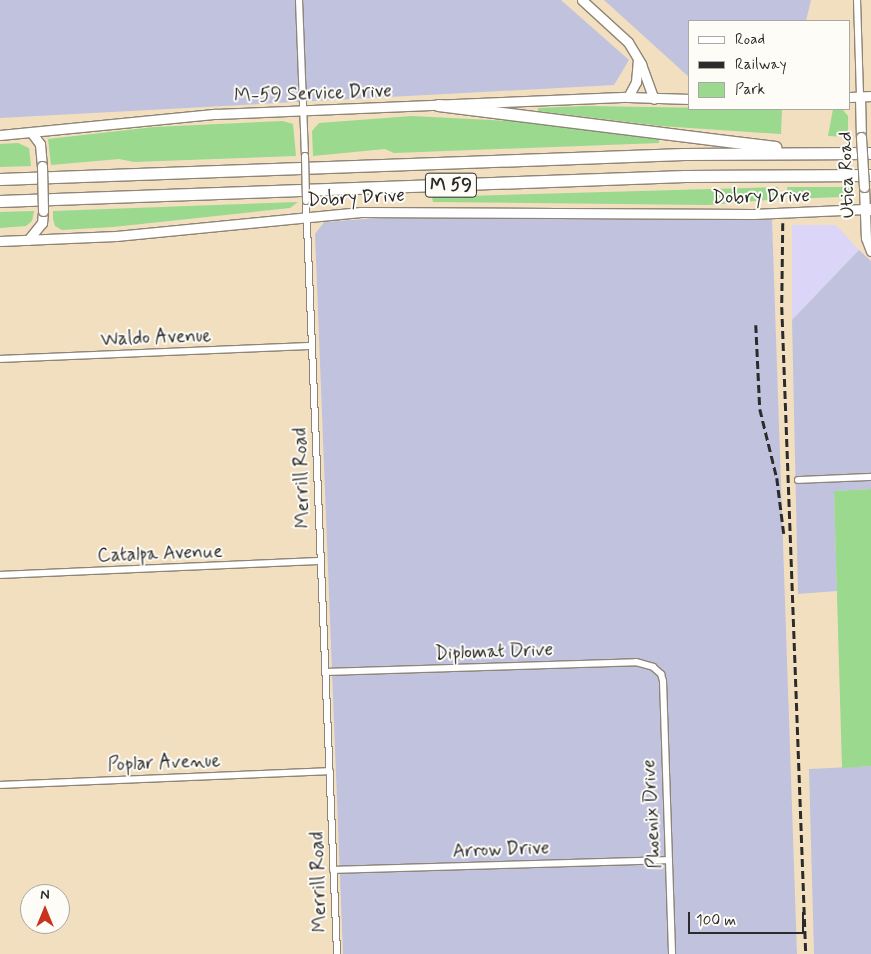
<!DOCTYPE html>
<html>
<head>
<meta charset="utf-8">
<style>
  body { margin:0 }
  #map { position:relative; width:871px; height:954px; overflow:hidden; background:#f2dfc0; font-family:Mynerve,sans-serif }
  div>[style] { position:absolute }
  .built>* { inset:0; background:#dbd6f7 }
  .industrial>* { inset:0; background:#c1c2dd }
  .green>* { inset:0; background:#9ad98e }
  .roads { filter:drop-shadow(1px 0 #8e8576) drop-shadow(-1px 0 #8e8576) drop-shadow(0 1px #8e8576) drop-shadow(0 -1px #8e8576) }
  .street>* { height:6px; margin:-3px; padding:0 3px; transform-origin:3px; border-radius:3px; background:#fff }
  .secondary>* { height:9px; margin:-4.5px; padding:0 4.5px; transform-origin:4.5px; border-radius:4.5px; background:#fff }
  .highway>* { height:11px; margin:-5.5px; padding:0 5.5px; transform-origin:5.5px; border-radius:5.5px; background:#fff }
  .rail>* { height:2.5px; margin-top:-1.25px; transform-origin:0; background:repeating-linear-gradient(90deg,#2b2b2b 0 8px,transparent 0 12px) }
  .bridges { filter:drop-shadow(1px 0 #8e8576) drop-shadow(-1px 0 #8e8576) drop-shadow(0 1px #8e8576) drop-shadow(0 -1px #8e8576) }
  .street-bridge>* { height:6px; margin:-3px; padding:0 3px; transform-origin:3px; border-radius:3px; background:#fff }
  .secondary-bridge>* { height:9px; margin:-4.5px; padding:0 4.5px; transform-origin:4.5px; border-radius:4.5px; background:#fff }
  span { translate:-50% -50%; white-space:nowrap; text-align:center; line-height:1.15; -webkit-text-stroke:4px #fdfcf7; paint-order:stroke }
  .shield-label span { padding:1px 4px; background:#fdfcf7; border:1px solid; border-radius:4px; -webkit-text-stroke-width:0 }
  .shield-label { font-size:18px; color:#2b2b2b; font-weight:700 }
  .street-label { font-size:19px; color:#2b2b2b }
  .legend { position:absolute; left:688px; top:20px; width:162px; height:90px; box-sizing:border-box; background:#fdfcf7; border:1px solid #a9a8a5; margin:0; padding:6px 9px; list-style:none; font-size:15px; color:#2b2b2b }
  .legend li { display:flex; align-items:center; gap:10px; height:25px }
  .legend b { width:25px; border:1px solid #a9a8a5 }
  .north { position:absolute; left:20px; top:884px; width:50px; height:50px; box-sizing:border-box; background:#fdfcf7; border:1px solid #a9a8a5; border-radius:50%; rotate:0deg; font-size:14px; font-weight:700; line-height:20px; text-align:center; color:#2b2b2b }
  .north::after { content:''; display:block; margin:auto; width:18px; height:22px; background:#c8321e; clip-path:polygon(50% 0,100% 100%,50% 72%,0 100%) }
  .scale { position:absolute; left:688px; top:912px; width:116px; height:22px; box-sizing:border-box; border:2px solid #2b2b2b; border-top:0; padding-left:6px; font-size:15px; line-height:18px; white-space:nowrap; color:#2b2b2b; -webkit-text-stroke:4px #fdfcf7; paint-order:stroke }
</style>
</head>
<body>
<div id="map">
  <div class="built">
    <div style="clip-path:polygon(792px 225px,836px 225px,859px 250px,792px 320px)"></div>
  </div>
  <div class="industrial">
    <div style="clip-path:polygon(0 0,561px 0,629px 60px,614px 85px,0 118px)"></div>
    <div style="clip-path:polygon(604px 0,811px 0,806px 21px,690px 21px,690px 78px)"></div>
    <div style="clip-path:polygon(379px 218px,772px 220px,797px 954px,343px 954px,315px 234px,324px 222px)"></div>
    <div style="clip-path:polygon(859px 250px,871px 261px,871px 489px,834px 491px,837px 591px,798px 594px,792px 320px)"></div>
    <div style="clip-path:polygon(871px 766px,871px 954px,814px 954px,809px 769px)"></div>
  </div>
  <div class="green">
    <div style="clip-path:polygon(584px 106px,782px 109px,781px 134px,660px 126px,538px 111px,538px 108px)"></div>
    <div style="clip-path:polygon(833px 109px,843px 110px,848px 116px,848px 137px,828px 136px)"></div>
    <div style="clip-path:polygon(412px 116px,511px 121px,659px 139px,659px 143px,394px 153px,385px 149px,313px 156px,312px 131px,319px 123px)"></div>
    <div style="clip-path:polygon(283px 121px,293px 124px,296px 156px,134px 162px,119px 159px,51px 165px,48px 139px,154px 127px)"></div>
    <div style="clip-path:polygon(18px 143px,29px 148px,31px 166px,0 167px,0 144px)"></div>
    <div style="clip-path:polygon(778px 187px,780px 199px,708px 205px,433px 202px,432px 197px)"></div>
    <div style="clip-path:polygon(787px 187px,852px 187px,852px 190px,842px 197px,788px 199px)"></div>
    <div style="clip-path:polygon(298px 202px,290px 208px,113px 227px,62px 230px,55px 226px,53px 219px,53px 211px)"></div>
    <div style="clip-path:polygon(34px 211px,32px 221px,26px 226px,0 228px,0 212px)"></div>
    <div style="clip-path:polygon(871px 489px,871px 766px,842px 768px,834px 491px)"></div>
  </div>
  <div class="roads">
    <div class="street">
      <div style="left:299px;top:0;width:156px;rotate:87.8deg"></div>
      <div style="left:857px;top:0;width:97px;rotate:88.2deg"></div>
      <div style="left:306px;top:201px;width:754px;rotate:87.64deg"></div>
      <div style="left:0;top:359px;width:312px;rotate:-2.4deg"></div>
      <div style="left:798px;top:480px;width:73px;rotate:-2.4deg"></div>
      <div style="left:0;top:575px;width:321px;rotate:-2.5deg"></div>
      <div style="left:325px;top:672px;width:311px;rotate:-1.8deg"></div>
      <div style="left:636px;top:662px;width:18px;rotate:16deg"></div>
      <div style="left:653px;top:667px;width:11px;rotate:41deg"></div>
      <div style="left:661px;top:674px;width:7px;rotate:74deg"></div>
      <div style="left:663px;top:681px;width:273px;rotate:88.1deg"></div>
      <div style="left:0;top:785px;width:330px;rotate:-2.4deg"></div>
      <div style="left:333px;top:870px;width:336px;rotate:-1.7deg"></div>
    </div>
    <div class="secondary">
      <div style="left:582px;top:0;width:62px;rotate:42.4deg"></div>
      <div style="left:628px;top:42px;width:26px;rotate:59deg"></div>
      <div style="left:641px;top:64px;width:37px;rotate:70deg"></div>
      <div style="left:628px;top:97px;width:17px;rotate:-62deg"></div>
      <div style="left:636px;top:82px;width:22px;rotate:-85deg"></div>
      <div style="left:850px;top:97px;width:21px;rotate:-3deg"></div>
      <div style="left:860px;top:97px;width:40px;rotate:88.6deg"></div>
      <div style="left:31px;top:132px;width:15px;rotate:53deg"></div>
      <div style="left:40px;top:144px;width:22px;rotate:85deg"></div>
      <div style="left:0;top:135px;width:217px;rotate:-5.6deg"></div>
      <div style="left:216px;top:114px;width:412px;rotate:-2.4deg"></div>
      <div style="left:628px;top:97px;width:62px;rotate:1.8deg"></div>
      <div style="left:864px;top:187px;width:51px;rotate:87.8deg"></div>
      <div style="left:866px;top:238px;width:14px;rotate:69deg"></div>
      <div style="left:28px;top:240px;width:22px;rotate:-51deg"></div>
      <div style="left:42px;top:223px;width:12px;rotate:-85deg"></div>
      <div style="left:0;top:241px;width:116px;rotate:-2.5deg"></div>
      <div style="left:116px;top:236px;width:246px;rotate:-5.6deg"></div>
      <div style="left:361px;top:212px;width:392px;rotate:0.3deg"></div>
      <div style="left:753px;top:214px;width:112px;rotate:-2.6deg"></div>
    </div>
    <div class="highway">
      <div style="left:438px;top:105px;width:340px;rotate:7.1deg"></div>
      <div style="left:0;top:179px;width:684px;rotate:-2.09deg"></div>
      <div style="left:684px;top:154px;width:187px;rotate:-0.3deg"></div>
      <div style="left:0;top:201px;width:685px;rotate:-2.09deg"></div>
      <div style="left:685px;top:176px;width:186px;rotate:-0.3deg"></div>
      <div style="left:865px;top:209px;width:6px"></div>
    </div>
  </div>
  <div class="rail">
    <div style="left:783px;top:223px;width:84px;rotate:90.7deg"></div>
    <div style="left:782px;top:307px;width:647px;rotate:87.88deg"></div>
    <div style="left:756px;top:325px;width:84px;rotate:87.3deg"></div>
    <div style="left:760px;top:409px;width:71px;rotate:76.2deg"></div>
    <div style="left:777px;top:478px;width:56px;rotate:82.9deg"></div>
  </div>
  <div class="bridges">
    <div class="street-bridge">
      <div style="left:305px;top:156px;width:45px;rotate:88.7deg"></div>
    </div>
    <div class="secondary-bridge">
      <div style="left:861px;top:137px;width:50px;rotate:86.6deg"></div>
      <div style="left:42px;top:166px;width:45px;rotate:88.7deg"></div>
    </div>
  </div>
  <div class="shield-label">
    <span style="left:451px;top:185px">M 59</span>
  </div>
  <div class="street-label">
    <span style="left:313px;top:94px;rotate:-2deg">M-59 Service Drive</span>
    <span style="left:847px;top:175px;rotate:-92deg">Utica Road</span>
    <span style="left:761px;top:197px;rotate:-1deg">Dobry Drive</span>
    <span style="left:356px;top:198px;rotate:-3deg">Dobry Drive</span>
    <span style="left:156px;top:338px;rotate:-2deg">Waldo Avenue</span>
    <span style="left:302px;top:478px;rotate:-92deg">Merrill Road</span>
    <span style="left:160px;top:554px;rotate:-2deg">Catalpa Avenue</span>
    <span style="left:494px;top:652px;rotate:-2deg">Diplomat Drive</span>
    <span style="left:164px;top:763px;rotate:-2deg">Poplar Avenue</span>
    <span style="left:652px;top:814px;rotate:-93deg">Phoenix Drive</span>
    <span style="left:501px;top:850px;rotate:-2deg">Arrow Drive</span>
    <span style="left:319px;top:882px;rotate:-92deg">Merrill Road</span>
  </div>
  <ul class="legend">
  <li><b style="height:6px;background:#fff"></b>Road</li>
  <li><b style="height:6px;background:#2b2b2b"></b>Railway</li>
  <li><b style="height:14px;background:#9ad98e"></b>Park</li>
  </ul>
  <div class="north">N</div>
  <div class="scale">100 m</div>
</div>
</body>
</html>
